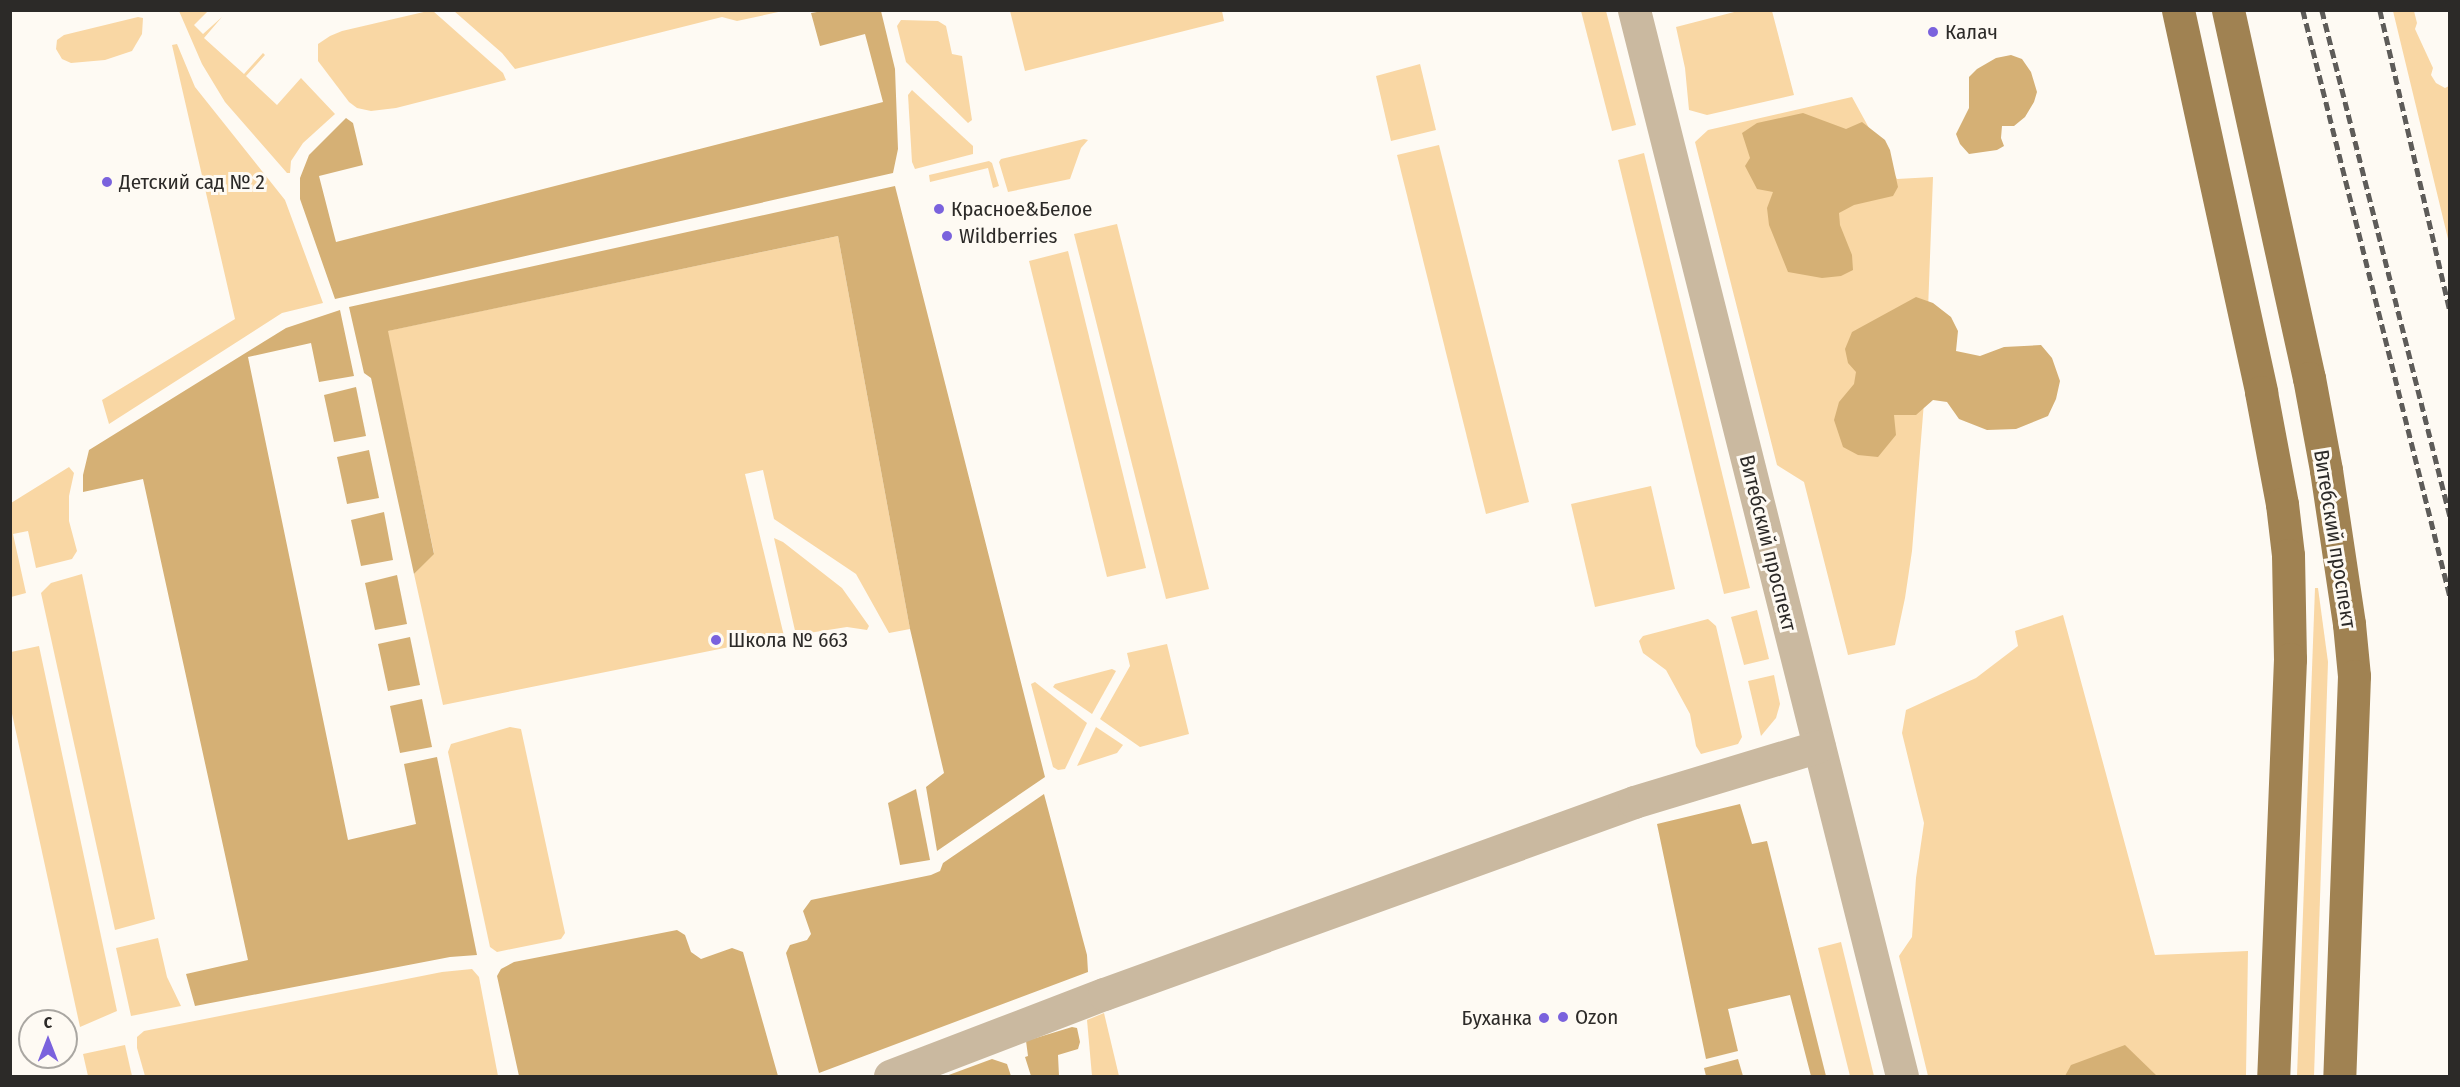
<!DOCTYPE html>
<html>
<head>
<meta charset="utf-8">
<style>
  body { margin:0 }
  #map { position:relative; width:2460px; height:1087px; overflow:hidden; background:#fefaf3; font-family:"Fira Sans Condensed",sans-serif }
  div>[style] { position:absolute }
  .green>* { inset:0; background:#f9d7a4 }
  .forest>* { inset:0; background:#d5b075 }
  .street>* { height:33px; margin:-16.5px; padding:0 16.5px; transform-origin:16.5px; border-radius:16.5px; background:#cab9a0 }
  .primary>* { height:33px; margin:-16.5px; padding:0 16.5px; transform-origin:16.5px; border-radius:16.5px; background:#a08252 }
  .rail>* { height:4.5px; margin-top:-2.25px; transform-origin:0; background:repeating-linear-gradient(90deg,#5e5c59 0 9px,transparent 0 13.5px) }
  .dots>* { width:16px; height:16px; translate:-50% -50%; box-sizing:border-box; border:3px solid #fefaf3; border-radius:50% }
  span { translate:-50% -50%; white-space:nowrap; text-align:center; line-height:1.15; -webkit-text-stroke:6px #fefaf3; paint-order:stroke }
  .poi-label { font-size:21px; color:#2c2a28 }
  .left { translate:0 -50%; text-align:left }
  .right { translate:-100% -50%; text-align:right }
  .street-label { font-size:21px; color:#2c2a28 }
  .frame { position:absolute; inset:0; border:12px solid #2c2a28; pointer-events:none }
  .north { position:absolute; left:18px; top:1009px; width:60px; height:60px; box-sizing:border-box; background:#fefaf3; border:2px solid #aaa7a2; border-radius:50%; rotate:0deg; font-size:16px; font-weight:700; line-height:24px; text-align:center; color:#2c2a28 }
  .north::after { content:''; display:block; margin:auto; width:21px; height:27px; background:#7a62dd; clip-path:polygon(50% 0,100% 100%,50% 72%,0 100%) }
</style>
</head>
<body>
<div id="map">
  <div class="green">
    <div style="clip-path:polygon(1742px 10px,1772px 11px,1794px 95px,1707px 115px,1689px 110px,1685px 68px,1676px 27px)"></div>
    <div style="clip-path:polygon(179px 11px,208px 11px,194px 25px,203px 34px,222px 17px,204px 38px,244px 74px,263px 53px,265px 55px,246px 76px,277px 105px,301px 78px,335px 114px,303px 143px,291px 161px,290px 173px,287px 173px,225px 102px,202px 64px)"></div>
    <div style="clip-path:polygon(428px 11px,433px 11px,503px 73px,506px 80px,396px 108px,371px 111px,357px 108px,349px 102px,318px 61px,318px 44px,330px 36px,342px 31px)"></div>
    <div style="clip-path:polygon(454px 11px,512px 12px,783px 11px,737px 21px,722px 17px,515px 69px,502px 53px)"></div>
    <div style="clip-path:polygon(1222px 11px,1224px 21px,1025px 71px,1010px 11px)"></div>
    <div style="clip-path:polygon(1581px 11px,1606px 11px,1636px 125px,1612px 131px)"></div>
    <div style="clip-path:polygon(2393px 11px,2414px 11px,2417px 23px,2415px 29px,2433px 68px,2431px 75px,2436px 83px,2445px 88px,2449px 86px,2449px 243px)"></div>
    <div style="clip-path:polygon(138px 17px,143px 18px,142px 34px,132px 51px,105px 60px,71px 63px,62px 59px,56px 49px,57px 40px,64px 35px)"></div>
    <div style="clip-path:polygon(901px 20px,938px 21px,946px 26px,952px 54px,962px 56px,972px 120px,968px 123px,906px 62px,897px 26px)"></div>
    <div style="clip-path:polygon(177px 44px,195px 87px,285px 200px,323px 303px,282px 313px,109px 424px,102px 400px,235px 319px,172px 45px)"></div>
    <div style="clip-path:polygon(1420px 64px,1436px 130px,1391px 141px,1376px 76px)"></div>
    <div style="clip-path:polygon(912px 90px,973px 146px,973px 154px,915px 169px,912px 162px,908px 95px)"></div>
    <div style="clip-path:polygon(1852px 97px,1897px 179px,1933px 177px,1925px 390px,1912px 551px,1905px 598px,1895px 645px,1848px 655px,1804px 482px,1777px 465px,1695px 142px,1708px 130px)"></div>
    <div style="clip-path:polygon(1084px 139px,1088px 140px,1081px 148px,1070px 179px,1008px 192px,999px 162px,1001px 159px)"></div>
    <div style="clip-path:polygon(1439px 145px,1529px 502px,1486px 514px,1397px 155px)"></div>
    <div style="clip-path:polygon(1644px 153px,1750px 588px,1724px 594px,1618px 160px)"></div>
    <div style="clip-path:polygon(989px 161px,992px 163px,999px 186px,993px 188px,988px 168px,930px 182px,929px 175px)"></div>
    <div style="clip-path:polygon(1117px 224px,1209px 589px,1166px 599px,1074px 234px)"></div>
    <div style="clip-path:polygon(838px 236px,910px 629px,889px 633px,856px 574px,774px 519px,763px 470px,745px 474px,784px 636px,443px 705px,414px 574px,434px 553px,387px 331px)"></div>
    <div style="clip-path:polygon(1068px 251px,1146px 568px,1107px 577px,1029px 261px)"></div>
    <div style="clip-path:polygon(69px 467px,74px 473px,69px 496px,69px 521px,77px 551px,72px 559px,36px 568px,28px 531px,13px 534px,26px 593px,11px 597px,11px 503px)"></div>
    <div style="clip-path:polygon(1651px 486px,1675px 589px,1595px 607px,1571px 504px)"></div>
    <div style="clip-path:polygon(774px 538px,783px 542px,842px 588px,869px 626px,867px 630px,847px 627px,796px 635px)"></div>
    <div style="clip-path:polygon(82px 574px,155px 919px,115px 930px,41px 593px,51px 583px)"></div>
    <div style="clip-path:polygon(2315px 588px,2318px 588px,2328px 662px,2314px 1076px,2297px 1076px)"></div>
    <div style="clip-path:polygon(1757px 610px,1769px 659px,1744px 665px,1731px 617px)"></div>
    <div style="clip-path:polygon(2063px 615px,2155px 955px,2248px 951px,2246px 1076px,1928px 1076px,1899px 956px,1912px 937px,1916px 878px,1924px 823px,1902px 733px,1906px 710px,1976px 678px,2018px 646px,2015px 631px)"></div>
    <div style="clip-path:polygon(1708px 619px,1716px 626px,1742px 737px,1738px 744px,1701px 754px,1696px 746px,1690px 714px,1666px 670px,1643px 653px,1639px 641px,1643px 636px)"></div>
    <div style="clip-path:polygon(1167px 644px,1189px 734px,1140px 747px,1100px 719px,1130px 666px,1127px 653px)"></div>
    <div style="clip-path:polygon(39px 646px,117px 1011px,80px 1027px,11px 709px,11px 652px)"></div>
    <div style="clip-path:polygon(1112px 669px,1116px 671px,1092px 714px,1053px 687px,1055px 684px)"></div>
    <div style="clip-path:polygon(1774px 675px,1780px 704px,1776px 718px,1761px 736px,1748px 681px)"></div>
    <div style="clip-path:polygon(1035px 682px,1087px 723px,1065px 769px,1058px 770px,1053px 767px,1031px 684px)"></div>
    <div style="clip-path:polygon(510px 727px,521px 729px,565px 933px,561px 939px,497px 952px,490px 947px,448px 752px,451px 744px)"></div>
    <div style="clip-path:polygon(1096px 727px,1123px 745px,1117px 753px,1077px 766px)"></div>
    <div style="clip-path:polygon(158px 938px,167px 977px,181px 1006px,131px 1016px,116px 948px)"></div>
    <div style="clip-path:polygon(1841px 942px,1874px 1076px,1850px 1076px,1818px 948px)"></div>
    <div style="clip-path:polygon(472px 969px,479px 977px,498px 1076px,145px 1076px,137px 1048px,137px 1037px,144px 1031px,442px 972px)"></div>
    <div style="clip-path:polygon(1104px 1013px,1119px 1076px,1092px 1076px,1087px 1020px)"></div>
    <div style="clip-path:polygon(125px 1045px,132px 1076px,88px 1076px,83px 1054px)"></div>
  </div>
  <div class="forest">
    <div style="clip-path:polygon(823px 11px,881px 11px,895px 69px,898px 149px,893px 173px,335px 299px,300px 199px,300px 178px,309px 155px,346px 118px,353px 123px,363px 165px,319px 176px,336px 242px,883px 102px,865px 34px,820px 46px,811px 13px)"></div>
    <div style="clip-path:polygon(2011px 55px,2022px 59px,2031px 72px,2037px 92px,2034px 102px,2025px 117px,2014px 126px,2002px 126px,2001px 138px,2004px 146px,1997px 150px,1969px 154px,1960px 144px,1956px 134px,1969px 108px,1969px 77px,1977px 69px,1996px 58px)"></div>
    <div style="clip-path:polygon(1803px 113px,1846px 129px,1862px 122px,1885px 140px,1890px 150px,1898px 187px,1893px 196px,1854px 205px,1839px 213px,1840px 225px,1852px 255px,1853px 270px,1841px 276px,1822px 278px,1788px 272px,1769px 225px,1767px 208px,1773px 192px,1757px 189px,1745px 166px,1750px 158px,1742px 133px,1757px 123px)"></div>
    <div style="clip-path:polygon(895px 186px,1045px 777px,937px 851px,926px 787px,944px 773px,910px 629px,838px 236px,388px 331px,434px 554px,414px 574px,371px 378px,364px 373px,349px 307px)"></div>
    <div style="clip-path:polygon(1916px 297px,1933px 303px,1951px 317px,1958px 331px,1956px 351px,1980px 356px,2004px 347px,2041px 345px,2052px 358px,2060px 381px,2056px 399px,2048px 416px,2016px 429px,1987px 430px,1959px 419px,1947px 402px,1933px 400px,1916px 415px,1894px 415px,1896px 435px,1878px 457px,1858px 455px,1843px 447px,1834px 420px,1839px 402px,1854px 384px,1856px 372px,1848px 363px,1845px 349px,1852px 332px)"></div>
    <div style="clip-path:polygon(340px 310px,354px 376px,319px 382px,311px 343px,248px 357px,348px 840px,416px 824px,404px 764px,437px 757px,477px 955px,450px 957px,195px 1006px,186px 974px,248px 960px,143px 479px,83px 492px,83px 475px,89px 450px,286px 328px)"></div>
    <div style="clip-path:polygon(356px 387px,366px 436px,334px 442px,324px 395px)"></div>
    <div style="clip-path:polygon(369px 450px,379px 498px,347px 504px,337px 457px)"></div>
    <div style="clip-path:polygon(384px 512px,393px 560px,361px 566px,351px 520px)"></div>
    <div style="clip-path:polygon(397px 575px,407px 624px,375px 630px,365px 583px)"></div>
    <div style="clip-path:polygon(410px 637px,420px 685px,388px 691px,378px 644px)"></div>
    <div style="clip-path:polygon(422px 699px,432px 747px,400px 753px,390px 706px)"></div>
    <div style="clip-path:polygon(916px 789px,930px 860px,900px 865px,888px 803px)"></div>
    <div style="clip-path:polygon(1044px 794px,1087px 955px,1088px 972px,819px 1073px,786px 953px,790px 945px,807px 940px,811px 934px,803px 911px,811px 900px,931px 875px,940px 871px,943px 863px)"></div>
    <div style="clip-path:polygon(1740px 804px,1752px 844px,1767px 841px,1826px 1076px,1811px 1076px,1790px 995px,1728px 1009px,1738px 1051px,1706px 1059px,1657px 824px)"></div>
    <div style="clip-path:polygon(677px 930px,685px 935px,691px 952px,701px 959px,732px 948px,743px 952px,778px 1076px,519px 1076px,497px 976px,501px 969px,514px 962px)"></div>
    <div style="clip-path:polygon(1072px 1027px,1077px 1028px,1080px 1042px,1078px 1049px,1058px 1055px,1059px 1076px,1031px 1076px,1025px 1057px,1028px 1056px,1026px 1041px)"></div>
    <div style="clip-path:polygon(2125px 1045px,2157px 1076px,2065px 1076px,2071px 1065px)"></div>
    <div style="clip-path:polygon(992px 1059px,1007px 1064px,1011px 1076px,946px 1076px)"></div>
    <div style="clip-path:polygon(1738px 1059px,1743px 1076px,1706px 1076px,1704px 1068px)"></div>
  </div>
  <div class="street">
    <div style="left:1634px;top:10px;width:1099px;rotate:75.89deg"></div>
    <div style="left:890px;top:1076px;width:229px;rotate:-21deg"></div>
    <div style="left:1104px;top:994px;width:564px;rotate:-19.91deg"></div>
    <div style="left:1634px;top:802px;width:193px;rotate:-16.8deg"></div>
  </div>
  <div class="primary">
    <div style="left:2178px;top:10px;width:391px;rotate:77.7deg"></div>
    <div style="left:2261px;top:392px;width:114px;rotate:79.4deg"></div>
    <div style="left:2282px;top:504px;width:51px;rotate:83.3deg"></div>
    <div style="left:2288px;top:555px;width:104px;rotate:88.9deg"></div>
    <div style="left:2290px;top:659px;width:417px;rotate:92.3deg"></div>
    <div style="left:2228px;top:10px;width:377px;rotate:77.6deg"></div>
    <div style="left:2309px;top:378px;width:94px;rotate:79.5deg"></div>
    <div style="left:2326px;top:470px;width:156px;rotate:81.5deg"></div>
    <div style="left:2349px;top:624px;width:52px;rotate:84.5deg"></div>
    <div style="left:2354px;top:676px;width:400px;rotate:92.1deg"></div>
  </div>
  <div class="rail">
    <div style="left:2303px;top:10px;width:604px;rotate:75.92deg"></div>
    <div style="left:2322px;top:10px;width:522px;rotate:75.8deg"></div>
    <div style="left:2380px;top:10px;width:309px;rotate:76.9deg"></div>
  </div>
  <div class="dots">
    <div style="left:1933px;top:32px;background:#7a62dd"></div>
    <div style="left:107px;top:182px;background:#7a62dd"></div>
    <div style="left:939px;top:209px;background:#7a62dd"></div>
    <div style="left:947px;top:236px;background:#7a62dd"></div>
    <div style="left:716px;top:640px;background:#7a62dd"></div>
    <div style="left:1563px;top:1017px;background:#7a62dd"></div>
    <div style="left:1544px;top:1018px;background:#7a62dd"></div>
  </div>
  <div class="poi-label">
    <span class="left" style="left:1945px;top:32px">Калач</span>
    <span class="left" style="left:119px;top:182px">Детский сад № 2</span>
    <span class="left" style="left:951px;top:209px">Красное&amp;Белое</span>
    <span class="left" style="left:959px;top:236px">Wildberries</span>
    <span class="left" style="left:728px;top:640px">Школа № 663</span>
    <span class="left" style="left:1575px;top:1017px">Ozon</span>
    <span class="right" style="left:1532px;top:1018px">Буханка</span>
  </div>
  <div class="street-label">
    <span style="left:2335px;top:539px;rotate:81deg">Витебский проспект</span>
    <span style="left:1768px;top:543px;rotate:76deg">Витебский проспект</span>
  </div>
  <div class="frame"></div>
  <div class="north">С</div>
</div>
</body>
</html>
